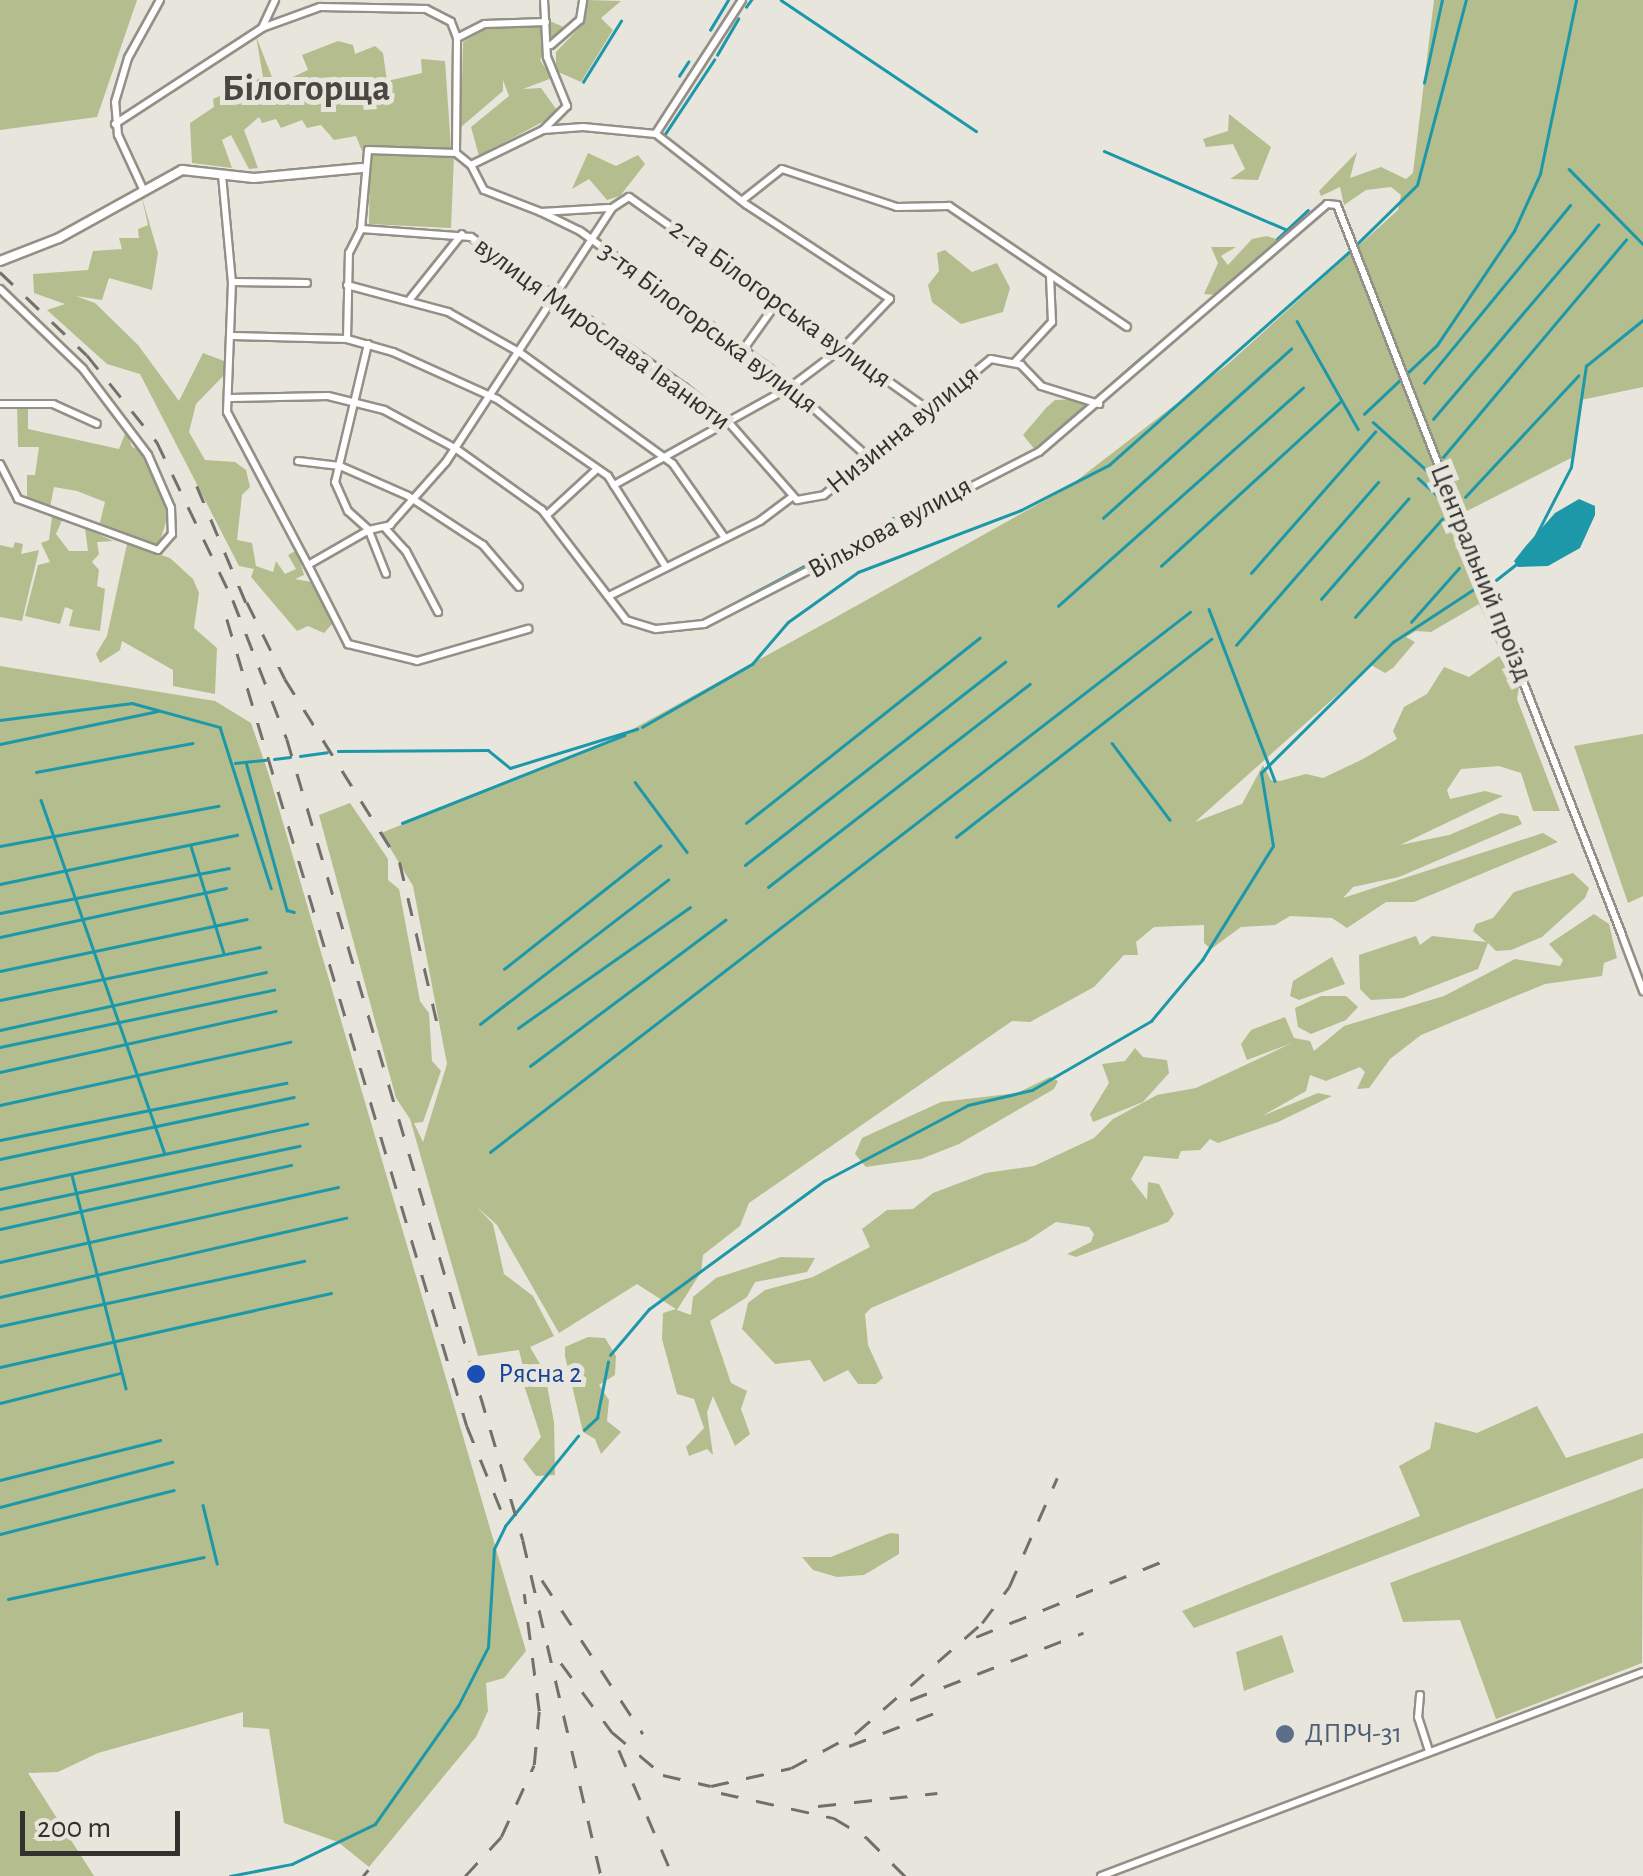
<!DOCTYPE html>
<html>
<head>
<meta charset="utf-8">
<style>
  body { margin:0 }
  #map { position:relative; width:1643px; height:1876px; overflow:hidden; background:#e8e5dc; font-family:"Alegreya Sans",sans-serif }
  div>[style] { position:absolute }
  .green>* { inset:0; background:#b4bd8d }
  .water>* { inset:0; background:#1d98a9 }
  .stream>* { height:2.5px; margin:-1.25px; padding:0 1.25px; transform-origin:1.25px; border-radius:1.25px; background:#1d98a9 }
  .roads { filter:drop-shadow(2px 0 #939087) drop-shadow(-2px 0 #939087) drop-shadow(0 2px #939087) drop-shadow(0 -2px #939087) }
  .minor>* { height:6px; margin:-3px; padding:0 3px; transform-origin:3px; border-radius:3px; background:#fff }
  .tertiary>* { height:8px; margin:-4px; padding:0 4px; transform-origin:4px; border-radius:4px; background:#fff }
  .rail>* { height:2.5px; margin-top:-1.25px; transform-origin:0; background:repeating-linear-gradient(90deg,#72706b 0 18px,transparent 0 36px) }
  .dots>* { width:28px; height:28px; translate:-50% -50%; box-sizing:border-box; border:5px solid #e8e5dc; border-radius:50% }
  span { translate:-50% -50%; white-space:nowrap; text-align:center; line-height:1.15; -webkit-text-stroke:10px #e8e5dc; paint-order:stroke }
  .street-label { font-size:28px; color:#33312e }
  .transit-label { font-size:28px; color:#164399 }
  .left { translate:0 -50%; text-align:left }
  .service-label { font-size:28px; color:#4e5e75 }
  .district-label { font-size:38px; color:#4a4740; font-weight:700 }
  .scale { position:absolute; left:20px; top:1811px; width:160px; height:45px; box-sizing:border-box; border:5px solid #33312e; border-top:0; padding-left:12px; font-size:30px; line-height:35px; white-space:nowrap; color:#33312e; -webkit-text-stroke:8px #e8e5dc; paint-order:stroke }
</style>
</head>
<body>
<div id="map">
  <div class="green">
    <div style="clip-path:polygon(0 0,137px 0,97px 117px,0 130px)"></div>
    <div style="clip-path:polygon(587px 0,621px 1px,601px 18px,613px 30px,581px 82px,556px 71px,556px 52px,583px 24px)"></div>
    <div style="clip-path:polygon(1434px 0,1643px 0,1643px 387px,1581px 400px,1575px 456px,1463px 513px,1493px 586px,1484px 592px,1503px 641px,1499px 649px,1479px 604px,1431px 632px,1416px 631px,1406px 637px,1415px 642px,1393px 668px,1385px 673px,1371px 665px,1195px 822px,1242px 804px,1263px 765px,1271px 780px,1280px 781px,1306px 774px,1323px 778px,1363px 759px,1397px 739px,1393px 731px,1404px 707px,1427px 694px,1444px 667px,1469px 677px,1499px 656px,1519px 687px,1517px 699px,1560px 811px,1533px 811px,1521px 773px,1499px 766px,1461px 769px,1447px 790px,1450px 799px,1485px 791px,1503px 796px,1400px 845px,1449px 835px,1501px 813px,1518px 816px,1522px 824px,1399px 877px,1353px 887px,1343px 898px,1543px 833px,1558px 842px,1414px 902px,1386px 902px,1347px 928px,1332px 918px,1290px 916px,1275px 925px,1241px 927px,1211px 949px,1204px 943px,1204px 925px,1154px 927px,1136px 942px,1138px 955px,1124px 955px,1094px 987px,1030px 1022px,1012px 1021px,749px 1203px,740px 1226px,703px 1255px,701px 1272px,677px 1310px,691px 1315px,693px 1297px,716px 1278px,781px 1257px,815px 1258px,807px 1272px,755px 1282px,747px 1297px,710px 1321px,731px 1383px,747px 1391px,741px 1409px,750px 1434px,735px 1446px,713px 1396px,707px 1412px,713px 1455px,707px 1449px,689px 1456px,686px 1447px,704px 1428px,694px 1399px,677px 1394px,662px 1339px,663px 1313px,676px 1309px,637px 1284px,559px 1333px,497px 1225px,477px 1207px,493px 1224px,504px 1274px,533px 1296px,554px 1336px,530px 1347px,540px 1364px,532px 1367px,523px 1367px,519px 1350px,478px 1356px,410px 1119px,396px 1098px,319px 815px,350px 803px,388px 859px,388px 880px,399px 889px,420px 1001px,429px 1013px,432px 1061px,441px 1071px,423px 1122px,414px 1123px,423px 1142px,447px 1064px,413px 886px,381px 833px,613px 740px,829px 621px,1067px 488px,1228px 364px,1398px 210px,1401px 195px,1391px 187px,1366px 190px,1344px 205px,1340px 187px,1321px 196px,1319px 191px,1357px 152px,1350px 178px,1381px 167px,1406px 179px,1413px 173px)"></div>
    <div style="clip-path:polygon(552px 22px,566px 28px,540px 60px,552px 78px,523px 89px,541px 88px,559px 113px,479px 156px,471px 127px,509px 96px,503px 80px,503px 91px,461px 127px,463px 42px,491px 26px)"></div>
    <div style="clip-path:polygon(256px 36px,275px 85px,308px 70px,302px 55px,338px 41px,353px 45px,355px 54px,375px 46px,383px 53px,387px 81px,422px 73px,421px 59px,445px 61px,451px 148px,362px 151px,356px 136px,334px 140px,321px 125px,307px 128px,302px 120px,281px 128px,276px 119px,262px 123px,259px 117px,244px 130px,258px 168px,249px 169px,231px 135px,222px 140px,232px 168px,192px 163px,190px 123px,214px 107px,213px 99px,263px 77px)"></div>
    <div style="clip-path:polygon(1229px 114px,1271px 147px,1258px 180px,1230px 179px,1245px 169px,1233px 144px,1206px 147px,1203px 139px,1228px 131px)"></div>
    <div style="clip-path:polygon(370px 152px,454px 156px,451px 228px,369px 224px)"></div>
    <div style="clip-path:polygon(588px 153px,616px 166px,638px 155px,645px 164px,620px 196px,607px 200px,589px 179px,572px 189px)"></div>
    <div style="clip-path:polygon(141px 194px,158px 253px,152px 290px,109px 278px,102px 300px,76px 296px,95px 303px,138px 345px,179px 401px,203px 353px,224px 361px,226px 373px,196px 404px,189px 432px,205px 460px,235px 462px,246px 470px,250px 487px,242px 495px,237px 540px,252px 543px,256px 566px,273px 572px,276px 561px,285px 574px,296px 569px,288px 555px,297px 550px,304px 575px,295px 579px,311px 582px,333px 623px,324px 633px,308px 626px,297px 631px,251px 577px,254px 569px,239px 566px,140px 374px,107px 364px,47px 310px,65px 304px,34px 293px,33px 274px,88px 270px,93px 251px,122px 249px,119px 238px,139px 238px,138px 229px,148px 225px)"></div>
    <div style="clip-path:polygon(1267px 236px,1282px 241px,1218px 295px,1204px 294px,1218px 263px,1211px 247px,1236px 247px,1221px 256px,1228px 265px,1252px 239px)"></div>
    <div style="clip-path:polygon(945px 250px,972px 272px,997px 263px,1010px 288px,1003px 312px,961px 324px,932px 302px,928px 285px,939px 271px,937px 253px)"></div>
    <div style="clip-path:polygon(1082px 399px,1089px 405px,1036px 451px,1023px 435px,1046px 408px,1055px 400px)"></div>
    <div style="clip-path:polygon(28px 403px,28px 429px,119px 449px,126px 431px,132px 447px,144px 451px,169px 511px,159px 545px,99px 526px,105px 502px,77px 491px,54px 487px,50px 507px,27px 497px,27px 475px,35px 475px,39px 447px,18px 447px,17px 404px)"></div>
    <div style="clip-path:polygon(52px 517px,63px 518px,56px 534px,69px 551px,88px 551px,85px 528px,113px 541px,97px 542px,99px 554px,92px 562px,99px 570px,97px 586px,105px 589px,100px 631px,69px 626px,73px 610px,65px 607px,60px 624px,25px 616px,38px 565px,50px 562px,41px 543px,49px 540px)"></div>
    <div style="clip-path:polygon(15px 542px,23px 544px,21px 554px,39px 550px,22px 621px,0 617px,0 545px,13px 548px)"></div>
    <div style="clip-path:polygon(127px 544px,170px 558px,193px 579px,199px 593px,194px 628px,217px 648px,215px 694px,173px 686px,173px 670px,122px 641px,120px 650px,100px 663px,96px 654px,107px 636px)"></div>
    <div style="clip-path:polygon(0 666px,215px 701px,251px 723px,269px 775px,526px 1651px,504px 1678px,486px 1683px,488px 1711px,476px 1737px,369px 1867px,338px 1842px,284px 1823px,269px 1729px,243px 1727px,243px 1712px,98px 1753px,58px 1772px,28px 1773px,94px 1876px,0 1876px)"></div>
    <div style="clip-path:polygon(1643px 734px,1643px 896px,1628px 903px,1574px 746px)"></div>
    <div style="clip-path:polygon(1573px 873px,1589px 888px,1585px 898px,1542px 937px,1511px 950px,1496px 951px,1488px 943px,1478px 969px,1403px 998px,1371px 1000px,1360px 989px,1359px 955px,1416px 936px,1420px 945px,1432px 936px,1486px 942px,1473px 931px,1476px 924px,1493px 918px,1514px 892px)"></div>
    <div style="clip-path:polygon(1594px 914px,1609px 924px,1617px 958px,1604px 963px,1602px 976px,1545px 984px,1421px 1035px,1390px 1059px,1369px 1088px,1357px 1089px,1365px 1072px,1360px 1067px,1326px 1081px,1310px 1075px,1306px 1091px,1262px 1116px,1318px 1093px,1332px 1096px,1278px 1122px,1218px 1143px,1210px 1139px,1200px 1150px,1181px 1151px,1178px 1159px,1144px 1156px,1131px 1179px,1147px 1200px,1148px 1182px,1159px 1184px,1174px 1214px,1168px 1222px,1076px 1257px,1067px 1254px,1091px 1242px,1094px 1234px,1089px 1227px,1056px 1222px,1027px 1241px,871px 1308px,865px 1314px,868px 1345px,883px 1378px,876px 1384px,858px 1384px,848px 1370px,824px 1382px,810px 1360px,775px 1364px,742px 1329px,748px 1303px,765px 1290px,813px 1277px,870px 1247px,862px 1229px,887px 1210px,913px 1209px,933px 1193px,986px 1173px,1034px 1166px,1094px 1138px,1113px 1119px,1157px 1095px,1196px 1088px,1292px 1043px,1247px 1060px,1241px 1044px,1251px 1030px,1285px 1017px,1294px 1038px,1310px 1041px,1314px 1051px,1344px 1026px,1444px 996px,1515px 959px,1560px 966px,1563px 960px,1549px 944px)"></div>
    <div style="clip-path:polygon(1332px 957px,1345px 984px,1299px 1000px,1290px 996px,1293px 981px)"></div>
    <div style="clip-path:polygon(1321px 996px,1346px 996px,1358px 1007px,1346px 1020px,1311px 1034px,1298px 1027px,1295px 1008px)"></div>
    <div style="clip-path:polygon(1135px 1048px,1143px 1057px,1167px 1060px,1169px 1073px,1143px 1102px,1093px 1122px,1090px 1114px,1109px 1083px,1102px 1064px,1125px 1061px)"></div>
    <div style="clip-path:polygon(1050px 1077px,1058px 1081px,1054px 1089px,959px 1144px,921px 1159px,866px 1167px,855px 1154px,862px 1138px,941px 1102px,1017px 1093px)"></div>
    <div style="clip-path:polygon(588px 1337px,605px 1338px,616px 1356px,615px 1375px,599px 1385px,609px 1400px,607px 1421px,621px 1432px,601px 1454px,595px 1439px,583px 1432px,565px 1356px,565px 1347px)"></div>
    <div style="clip-path:polygon(536px 1369px,546px 1380px,554px 1422px,555px 1475px,536px 1476px,523px 1459px,541px 1437px,521px 1376px)"></div>
    <div style="clip-path:polygon(1537px 1406px,1566px 1458px,1643px 1433px,1643px 1458px,1194px 1628px,1182px 1611px,1420px 1516px,1399px 1466px,1430px 1449px,1435px 1422px,1477px 1433px)"></div>
    <div style="clip-path:polygon(1643px 1488px,1642px 1663px,1496px 1719px,1460px 1620px,1403px 1622px,1390px 1583px)"></div>
    <div style="clip-path:polygon(890px 1533px,899px 1534px,899px 1554px,864px 1575px,837px 1577px,813px 1570px,802px 1557px,831px 1557px)"></div>
    <div style="clip-path:polygon(1282px 1635px,1294px 1672px,1244px 1691px,1236px 1652px)"></div>
  </div>
  <div class="water">
    <div style="clip-path:polygon(1579px 499px,1595px 506px,1595px 515px,1580px 548px,1548px 566px,1518px 567px,1514px 561px,1525px 547px,1555px 513px)"></div>
  </div>
  <div class="stream">
    <div style="left:781px;top:0;width:235px;rotate:33.9deg"></div>
    <div style="left:746px;top:7px;width:9px;rotate:-54deg"></div>
    <div style="left:710px;top:30px;width:35px;rotate:-59deg"></div>
    <div style="left:717px;top:55px;width:42px;rotate:-59.7deg"></div>
    <div style="left:679px;top:76px;width:17px;rotate:-57deg"></div>
    <div style="left:583px;top:82px;width:72px;rotate:-58.1deg"></div>
    <div style="left:1424px;top:83px;width:85px;rotate:-77.8deg"></div>
    <div style="left:665px;top:134px;width:89px;rotate:-56.5deg"></div>
    <div style="left:1104px;top:151px;width:199px;rotate:23.3deg"></div>
    <div style="left:1569px;top:169px;width:105px;rotate:45.4deg"></div>
    <div style="left:1277px;top:239px;width:42px;rotate:-43.1deg"></div>
    <div style="left:1357px;top:244px;width:84px;rotate:-44.5deg"></div>
    <div style="left:1417px;top:185px;width:191px;rotate:-75.2deg"></div>
    <div style="left:1297px;top:321px;width:124px;rotate:60.5deg"></div>
    <div style="left:1424px;top:383px;width:230px;rotate:-50.6deg"></div>
    <div style="left:1094px;top:399px;width:65px;rotate:-41.3deg"></div>
    <div style="left:1364px;top:414px;width:100px;rotate:-43.4deg"></div>
    <div style="left:1437px;top:345px;width:138px;rotate:-56deg"></div>
    <div style="left:1514px;top:231px;width:63px;rotate:-65.5deg"></div>
    <div style="left:1540px;top:174px;width:178px;rotate:-78.3deg"></div>
    <div style="left:1433px;top:419px;width:255px;rotate:-49.6deg"></div>
    <div style="left:1373px;top:422px;width:81px;rotate:42deg"></div>
    <div style="left:1037px;top:448px;width:69px;rotate:-40.9deg"></div>
    <div style="left:1443px;top:457px;width:284px;rotate:-49.9deg"></div>
    <div style="left:1418px;top:478px;width:36px;rotate:42deg"></div>
    <div style="left:1465px;top:497px;width:166px;rotate:-47deg"></div>
    <div style="left:1103px;top:518px;width:253px;rotate:-42deg"></div>
    <div style="left:1532px;top:543px;width:85px;rotate:-62.8deg"></div>
    <div style="left:1571px;top:467px;width:102px;rotate:-81.6deg"></div>
    <div style="left:1586px;top:366px;width:73px;rotate:-38.9deg"></div>
    <div style="left:842px;top:546px;width:96px;rotate:-28.7deg"></div>
    <div style="left:1161px;top:566px;width:243px;rotate:-42.5deg"></div>
    <div style="left:1251px;top:573px;width:188px;rotate:-48.7deg"></div>
    <div style="left:1496px;top:580px;width:29px;rotate:-38deg"></div>
    <div style="left:1321px;top:599px;width:133px;rotate:-49deg"></div>
    <div style="left:1058px;top:606px;width:328px;rotate:-41.7deg"></div>
    <div style="left:1209px;top:609px;width:184px;rotate:69deg"></div>
    <div style="left:720px;top:611px;width:129px;rotate:-28.2deg"></div>
    <div style="left:1355px;top:617px;width:131px;rotate:-48.4deg"></div>
    <div style="left:1411px;top:622px;width:72px;rotate:-48.4deg"></div>
    <div style="left:1236px;top:645px;width:216px;rotate:-48.9deg"></div>
    <div style="left:0;top:720px;width:133px;rotate:-7.3deg"></div>
    <div style="left:132px;top:703px;width:91px;rotate:15.3deg"></div>
    <div style="left:220px;top:727px;width:169px;rotate:72.4deg"></div>
    <div style="left:642px;top:727px;width:127px;rotate:-29.8deg"></div>
    <div style="left:752px;top:664px;width:55px;rotate:-49.4deg"></div>
    <div style="left:788px;top:622px;width:86px;rotate:-35.5deg"></div>
    <div style="left:858px;top:572px;width:174px;rotate:-20.8deg"></div>
    <div style="left:1021px;top:510px;width:99px;rotate:-27.1deg"></div>
    <div style="left:1109px;top:465px;width:324px;rotate:-41.6deg"></div>
    <div style="left:1112px;top:743px;width:96px;rotate:53deg"></div>
    <div style="left:0;top:744px;width:161px;rotate:-11.8deg"></div>
    <div style="left:338px;top:751px;width:150px;rotate:-0.4deg"></div>
    <div style="left:488px;top:750px;width:28px;rotate:39deg"></div>
    <div style="left:510px;top:768px;width:133px;rotate:-17.1deg"></div>
    <div style="left:300px;top:756px;width:27px;rotate:-8deg"></div>
    <div style="left:274px;top:759px;width:16px;rotate:-7deg"></div>
    <div style="left:246px;top:762px;width:154px;rotate:74.5deg"></div>
    <div style="left:287px;top:910px;width:7px;rotate:16deg"></div>
    <div style="left:235px;top:763px;width:31px;rotate:-6deg"></div>
    <div style="left:36px;top:772px;width:159px;rotate:-10.5deg"></div>
    <div style="left:635px;top:782px;width:87px;rotate:53.4deg"></div>
    <div style="left:41px;top:800px;width:375px;rotate:70.7deg"></div>
    <div style="left:402px;top:823px;width:239px;rotate:-21.6deg"></div>
    <div style="left:746px;top:823px;width:298px;rotate:-38.4deg"></div>
    <div style="left:956px;top:837px;width:323px;rotate:-37.8deg"></div>
    <div style="left:0;top:846px;width:222px;rotate:-10.4deg"></div>
    <div style="left:191px;top:846px;width:112px;rotate:72.9deg"></div>
    <div style="left:745px;top:865px;width:330px;rotate:-38deg"></div>
    <div style="left:0;top:884px;width:242px;rotate:-11.7deg"></div>
    <div style="left:768px;top:887px;width:331px;rotate:-37.8deg"></div>
    <div style="left:0;top:913px;width:233px;rotate:-11.1deg"></div>
    <div style="left:0;top:937px;width:231px;rotate:-12.2deg"></div>
    <div style="left:504px;top:969px;width:199px;rotate:-38.3deg"></div>
    <div style="left:0;top:971px;width:252px;rotate:-11.9deg"></div>
    <div style="left:0;top:1000px;width:265px;rotate:-11.5deg"></div>
    <div style="left:480px;top:1024px;width:237px;rotate:-37.5deg"></div>
    <div style="left:518px;top:1028px;width:210px;rotate:-35.1deg"></div>
    <div style="left:0;top:1030px;width:272px;rotate:-12.3deg"></div>
    <div style="left:0;top:1047px;width:280px;rotate:-11.8deg"></div>
    <div style="left:530px;top:1066px;width:244px;rotate:-36.8deg"></div>
    <div style="left:0;top:1072px;width:282px;rotate:-12.5deg"></div>
    <div style="left:0;top:1105px;width:297px;rotate:-12.3deg"></div>
    <div style="left:0;top:1140px;width:292px;rotate:-11.3deg"></div>
    <div style="left:490px;top:1152px;width:884px;rotate:-37.65deg"></div>
    <div style="left:0;top:1159px;width:300px;rotate:-11.9deg"></div>
    <div style="left:72px;top:1175px;width:220px;rotate:75.8deg"></div>
    <div style="left:0;top:1189px;width:314px;rotate:-12deg"></div>
    <div style="left:0;top:1209px;width:306px;rotate:-11.9deg"></div>
    <div style="left:0;top:1229px;width:298px;rotate:-12.4deg"></div>
    <div style="left:0;top:1262px;width:346px;rotate:-12.5deg"></div>
    <div style="left:0;top:1297px;width:355px;rotate:-12.9deg"></div>
    <div style="left:0;top:1326px;width:311px;rotate:-12.1deg"></div>
    <div style="left:610px;top:1355px;width:60px;rotate:-49.7deg"></div>
    <div style="left:649px;top:1309px;width:217px;rotate:-36.2deg"></div>
    <div style="left:824px;top:1181px;width:163px;rotate:-27.8deg"></div>
    <div style="left:968px;top:1105px;width:66px;rotate:-13.2deg"></div>
    <div style="left:1032px;top:1090px;width:138px;rotate:-30.1deg"></div>
    <div style="left:1151px;top:1021px;width:80px;rotate:-50.1deg"></div>
    <div style="left:1202px;top:960px;width:134px;rotate:-58.1deg"></div>
    <div style="left:1273px;top:846px;width:74px;rotate:-99.3deg"></div>
    <div style="left:1261px;top:773px;width:186px;rotate:-44.8deg"></div>
    <div style="left:1393px;top:642px;width:104px;rotate:-33.2deg"></div>
    <div style="left:0;top:1367px;width:339px;rotate:-12.6deg"></div>
    <div style="left:0;top:1403px;width:124px;rotate:-14deg"></div>
    <div style="left:584px;top:1430px;width:18px;rotate:-43deg"></div>
    <div style="left:597px;top:1418px;width:57px;rotate:-78.9deg"></div>
    <div style="left:0;top:1480px;width:165px;rotate:-14deg"></div>
    <div style="left:203px;top:1505px;width:60px;rotate:76.4deg"></div>
    <div style="left:0;top:1507px;width:178px;rotate:-14.7deg"></div>
    <div style="left:0;top:1534px;width:179px;rotate:-14.2deg"></div>
    <div style="left:8px;top:1599px;width:200px;rotate:-12.1deg"></div>
    <div style="left:230px;top:1876px;width:63px;rotate:-11deg"></div>
    <div style="left:292px;top:1864px;width:92px;rotate:-25.7deg"></div>
    <div style="left:375px;top:1824px;width:144px;rotate:-54.9deg"></div>
    <div style="left:458px;top:1706px;width:66px;rotate:-63deg"></div>
    <div style="left:488px;top:1647px;width:98px;rotate:-86.5deg"></div>
    <div style="left:494px;top:1549px;width:25px;rotate:-64deg"></div>
    <div style="left:505px;top:1526px;width:116px;rotate:-51deg"></div>
  </div>
  <div class="roads">
    <div class="minor">
      <div style="left:544px;top:0;width:57px;rotate:87deg"></div>
      <div style="left:547px;top:57px;width:53px;rotate:67.8deg"></div>
      <div style="left:567px;top:106px;width:33px;rotate:135deg"></div>
      <div style="left:262px;top:28px;width:62px;rotate:-19.9deg"></div>
      <div style="left:320px;top:7px;width:106px;rotate:1.1deg"></div>
      <div style="left:426px;top:9px;width:28px;rotate:27deg"></div>
      <div style="left:451px;top:22px;width:17px;rotate:69deg"></div>
      <div style="left:457px;top:38px;width:31px;rotate:-27deg"></div>
      <div style="left:485px;top:24px;width:61px;rotate:-1.9deg"></div>
      <div style="left:551px;top:45px;width:38px;rotate:-41deg"></div>
      <div style="left:580px;top:20px;width:20px;rotate:-81deg"></div>
      <div style="left:115px;top:124px;width:176px;rotate:-33.1deg"></div>
      <div style="left:262px;top:28px;width:31px;rotate:-65deg"></div>
      <div style="left:656px;top:133px;width:158px;rotate:-57.1deg"></div>
      <div style="left:456px;top:153px;width:115px;rotate:-89.5deg"></div>
      <div style="left:471px;top:165px;width:28px;rotate:63deg"></div>
      <div style="left:484px;top:190px;width:61px;rotate:21.1deg"></div>
      <div style="left:541px;top:212px;width:68px;rotate:-3.4deg"></div>
      <div style="left:222px;top:175px;width:107px;rotate:84.7deg"></div>
      <div style="left:232px;top:282px;width:130px;rotate:92.2deg"></div>
      <div style="left:227px;top:412px;width:173px;rotate:62.1deg"></div>
      <div style="left:308px;top:565px;width:70px;rotate:-29.8deg"></div>
      <div style="left:143px;top:189px;width:60px;rotate:-114.8deg"></div>
      <div style="left:118px;top:135px;width:33px;rotate:-95deg"></div>
      <div style="left:115px;top:102px;width:46px;rotate:-73.5deg"></div>
      <div style="left:128px;top:58px;width:66px;rotate:-61.1deg"></div>
      <div style="left:744px;top:199px;width:48px;rotate:-38.3deg"></div>
      <div style="left:782px;top:169px;width:121px;rotate:18.3deg"></div>
      <div style="left:897px;top:207px;width:52px;rotate:-1.1deg"></div>
      <div style="left:949px;top:206px;width:215px;rotate:34.2deg"></div>
      <div style="left:541px;top:212px;width:43px;rotate:26deg"></div>
      <div style="left:580px;top:231px;width:235px;rotate:36deg"></div>
      <div style="left:770px;top:369px;width:135px;rotate:42deg"></div>
      <div style="left:361px;top:229px;width:110px;rotate:4.2deg"></div>
      <div style="left:471px;top:237px;width:261px;rotate:35.2deg"></div>
      <div style="left:684px;top:387px;width:60px;rotate:39deg"></div>
      <div style="left:731px;top:425px;width:100px;rotate:48.7deg"></div>
      <div style="left:797px;top:500px;width:27px;rotate:-10deg"></div>
      <div style="left:824px;top:495px;width:215px;rotate:-39.2deg"></div>
      <div style="left:991px;top:359px;width:31px;rotate:11deg"></div>
      <div style="left:1021px;top:365px;width:29px;rotate:46deg"></div>
      <div style="left:1041px;top:386px;width:61px;rotate:17.2deg"></div>
      <div style="left:232px;top:282px;width:75px;rotate:0.8deg"></div>
      <div style="left:347px;top:285px;width:105px;rotate:15deg"></div>
      <div style="left:448px;top:312px;width:81px;rotate:29.4deg"></div>
      <div style="left:519px;top:352px;width:190px;rotate:36deg"></div>
      <div style="left:673px;top:464px;width:90px;rotate:54.9deg"></div>
      <div style="left:0;top:289px;width:115px;rotate:43.9deg"></div>
      <div style="left:83px;top:369px;width:108px;rotate:52.9deg"></div>
      <div style="left:148px;top:455px;width:58px;rotate:66.5deg"></div>
      <div style="left:171px;top:508px;width:26px;rotate:88deg"></div>
      <div style="left:172px;top:534px;width:21px;rotate:131deg"></div>
      <div style="left:158px;top:550px;width:149px;rotate:-160deg"></div>
      <div style="left:18px;top:499px;width:39px;rotate:-117deg"></div>
      <div style="left:410px;top:299px;width:83px;rotate:-51.3deg"></div>
      <div style="left:233px;top:336px;width:114px;rotate:1.5deg"></div>
      <div style="left:347px;top:339px;width:48px;rotate:15.8deg"></div>
      <div style="left:393px;top:352px;width:114px;rotate:24.3deg"></div>
      <div style="left:497px;top:399px;width:135px;rotate:34.7deg"></div>
      <div style="left:608px;top:476px;width:108px;rotate:57.5deg"></div>
      <div style="left:347px;top:339px;width:86px;rotate:-88.7deg"></div>
      <div style="left:349px;top:253px;width:27px;rotate:-63deg"></div>
      <div style="left:361px;top:229px;width:79px;rotate:-84.9deg"></div>
      <div style="left:368px;top:150px;width:88px;rotate:2deg"></div>
      <div style="left:456px;top:153px;width:19px;rotate:39deg"></div>
      <div style="left:471px;top:165px;width:80px;rotate:-25.9deg"></div>
      <div style="left:543px;top:130px;width:40px;rotate:-4.3deg"></div>
      <div style="left:583px;top:127px;width:73px;rotate:5.5deg"></div>
      <div style="left:656px;top:134px;width:115px;rotate:38deg"></div>
      <div style="left:747px;top:205px;width:171px;rotate:33.3deg"></div>
      <div style="left:890px;top:299px;width:65px;rotate:133.8deg"></div>
      <div style="left:845px;top:346px;width:66px;rotate:143deg"></div>
      <div style="left:792px;top:386px;width:204px;rotate:150.9deg"></div>
      <div style="left:368px;top:344px;width:142px;rotate:103.4deg"></div>
      <div style="left:335px;top:482px;width:32px;rotate:66deg"></div>
      <div style="left:348px;top:511px;width:28px;rotate:42deg"></div>
      <div style="left:743px;top:350px;width:60px;rotate:-54.5deg"></div>
      <div style="left:1014px;top:363px;width:56px;rotate:-47.2deg"></div>
      <div style="left:1052px;top:322px;width:46px;rotate:-92.5deg"></div>
      <div style="left:231px;top:398px;width:97px;rotate:-1.2deg"></div>
      <div style="left:328px;top:396px;width:58px;rotate:14deg"></div>
      <div style="left:384px;top:410px;width:81px;rotate:28.2deg"></div>
      <div style="left:455px;top:448px;width:107px;rotate:35.5deg"></div>
      <div style="left:542px;top:510px;width:138px;rotate:52.6deg"></div>
      <div style="left:626px;top:620px;width:31px;rotate:17deg"></div>
      <div style="left:656px;top:629px;width:48px;rotate:-5.9deg"></div>
      <div style="left:704px;top:624px;width:377px;rotate:-27.2deg"></div>
      <div style="left:1039px;top:452px;width:380px;rotate:-40.7deg"></div>
      <div style="left:1327px;top:204px;width:10px;rotate:6deg"></div>
      <div style="left:1337px;top:205px;width:784px;rotate:68.67deg"></div>
      <div style="left:0;top:404px;width:53px"></div>
      <div style="left:53px;top:404px;width:48px;rotate:24.4deg"></div>
      <div style="left:298px;top:461px;width:42px;rotate:6.8deg"></div>
      <div style="left:340px;top:466px;width:74px;rotate:23.8deg"></div>
      <div style="left:408px;top:496px;width:90px;rotate:33.2deg"></div>
      <div style="left:483px;top:545px;width:55px;rotate:49.4deg"></div>
      <div style="left:547px;top:515px;width:68px;rotate:-42.6deg"></div>
      <div style="left:385px;top:528px;width:31px;rotate:48deg"></div>
      <div style="left:406px;top:551px;width:69px;rotate:62.3deg"></div>
      <div style="left:369px;top:530px;width:22px;rotate:-13deg"></div>
      <div style="left:390px;top:525px;width:84px;rotate:-48.4deg"></div>
      <div style="left:446px;top:462px;width:303px;rotate:-56.8deg"></div>
      <div style="left:612px;top:208px;width:20px;rotate:-33deg"></div>
      <div style="left:629px;top:197px;width:369px;rotate:35.4deg"></div>
      <div style="left:369px;top:531px;width:46px;rotate:68.4deg"></div>
      <div style="left:308px;top:565px;width:89px;rotate:63.1deg"></div>
      <div style="left:348px;top:644px;width:71px;rotate:13.8deg"></div>
      <div style="left:417px;top:661px;width:116px;rotate:-16.1deg"></div>
      <div style="left:609px;top:596px;width:169px;rotate:-26.4deg"></div>
      <div style="left:760px;top:521px;width:39px;rotate:-37deg"></div>
      <div style="left:1623px;top:938px;width:57px;rotate:69.3deg"></div>
      <div style="left:1420px;top:1695px;width:22px;rotate:95deg"></div>
      <div style="left:1418px;top:1717px;width:36px;rotate:72deg"></div>
      <div style="left:1101px;top:1876px;width:579px;rotate:-20.63deg"></div>
    </div>
    <div class="tertiary">
      <div style="left:0;top:261px;width:63px;rotate:-21.3deg"></div>
      <div style="left:59px;top:238px;width:141px;rotate:-28.9deg"></div>
      <div style="left:182px;top:170px;width:72px;rotate:6.3deg"></div>
      <div style="left:254px;top:178px;width:108px;rotate:-5.3deg"></div>
    </div>
  </div>
  <div class="rail">
    <div style="left:0;top:272px;width:120px;rotate:43.7deg"></div>
    <div style="left:87px;top:355px;width:112px;rotate:51.2deg"></div>
    <div style="left:157px;top:442px;width:175px;rotate:64.3deg"></div>
    <div style="left:233px;top:600px;width:149px;rotate:68.8deg"></div>
    <div style="left:287px;top:739px;width:835px;rotate:73.58deg"></div>
    <div style="left:523px;top:1540px;width:345px;rotate:76.9deg"></div>
    <div style="left:197px;top:486px;width:134px;rotate:67.2deg"></div>
    <div style="left:247px;top:602px;width:86px;rotate:63.7deg"></div>
    <div style="left:285px;top:679px;width:217px;rotate:58deg"></div>
    <div style="left:400px;top:863px;width:171px;rotate:76.9deg"></div>
    <div style="left:227px;top:619px;width:842px;rotate:73.44deg"></div>
    <div style="left:467px;top:1426px;width:93px;rotate:67.9deg"></div>
    <div style="left:542px;top:1580px;width:184px;rotate:56.7deg"></div>
    <div style="left:976px;top:1637px;width:200px;rotate:-22.1deg"></div>
    <div style="left:561px;top:1663px;width:86px;rotate:53.5deg"></div>
    <div style="left:612px;top:1732px;width:67px;rotate:40.1deg"></div>
    <div style="left:663px;top:1775px;width:49px;rotate:12.9deg"></div>
    <div style="left:711px;top:1786px;width:82px;rotate:-12.7deg"></div>
    <div style="left:791px;top:1768px;width:74px;rotate:-28.3deg"></div>
    <div style="left:856px;top:1733px;width:167px;rotate:-41.1deg"></div>
    <div style="left:982px;top:1623px;width:45px;rotate:-53.1deg"></div>
    <div style="left:1009px;top:1587px;width:119px;rotate:-66.2deg"></div>
    <div style="left:910px;top:1700px;width:186px;rotate:-21.2deg"></div>
    <div style="left:849px;top:1746px;width:94px;rotate:-21.1deg"></div>
    <div style="left:619px;top:1750px;width:137px;rotate:66.8deg"></div>
    <div style="left:721px;top:1793px;width:116px;rotate:12.5deg"></div>
    <div style="left:834px;top:1818px;width:39px;rotate:31deg"></div>
    <div style="left:867px;top:1838px;width:54px;rotate:45deg"></div>
    <div style="left:818px;top:1806px;width:120px;rotate:-6.2deg"></div>
    <div style="left:363px;top:1876px;width:8px;rotate:-50deg"></div>
    <div style="left:465px;top:1876px;width:53px;rotate:-47.3deg"></div>
    <div style="left:501px;top:1837px;width:79px;rotate:-65.4deg"></div>
    <div style="left:534px;top:1765px;width:54px;rotate:-84.7deg"></div>
    <div style="left:539px;top:1711px;width:118px;rotate:-97.3deg"></div>
  </div>
  <div class="dots">
    <div style="left:476px;top:1374px;background:#1a4fb4"></div>
    <div style="left:1285px;top:1734px;background:#5c6f8a"></div>
  </div>
  <div class="street-label">
    <span style="left:780px;top:304px;rotate:36deg">2-га Білогорська вулиця</span>
    <span style="left:708px;top:328px;rotate:37deg">3-тя Білогорська вулиця</span>
    <span style="left:602px;top:334px;rotate:36deg">вулиця Мирослава Іванюти</span>
    <span style="left:903px;top:430px;rotate:-39deg">Низинна вулиця</span>
    <span style="left:890px;top:528px;rotate:-29deg">Вільхова вулиця</span>
    <span style="left:1481px;top:573px;rotate:68deg">Центральний проїзд</span>
  </div>
  <div class="transit-label">
    <span class="left" style="left:498px;top:1374px">Рясна 2</span>
  </div>
  <div class="service-label">
    <span class="left" style="left:1305px;top:1734px">ДПРЧ-31</span>
  </div>
  <div class="district-label">
    <span style="left:306px;top:90px">Білогорща</span>
  </div>
  <div class="scale">200 m</div>
</div>
</body>
</html>
